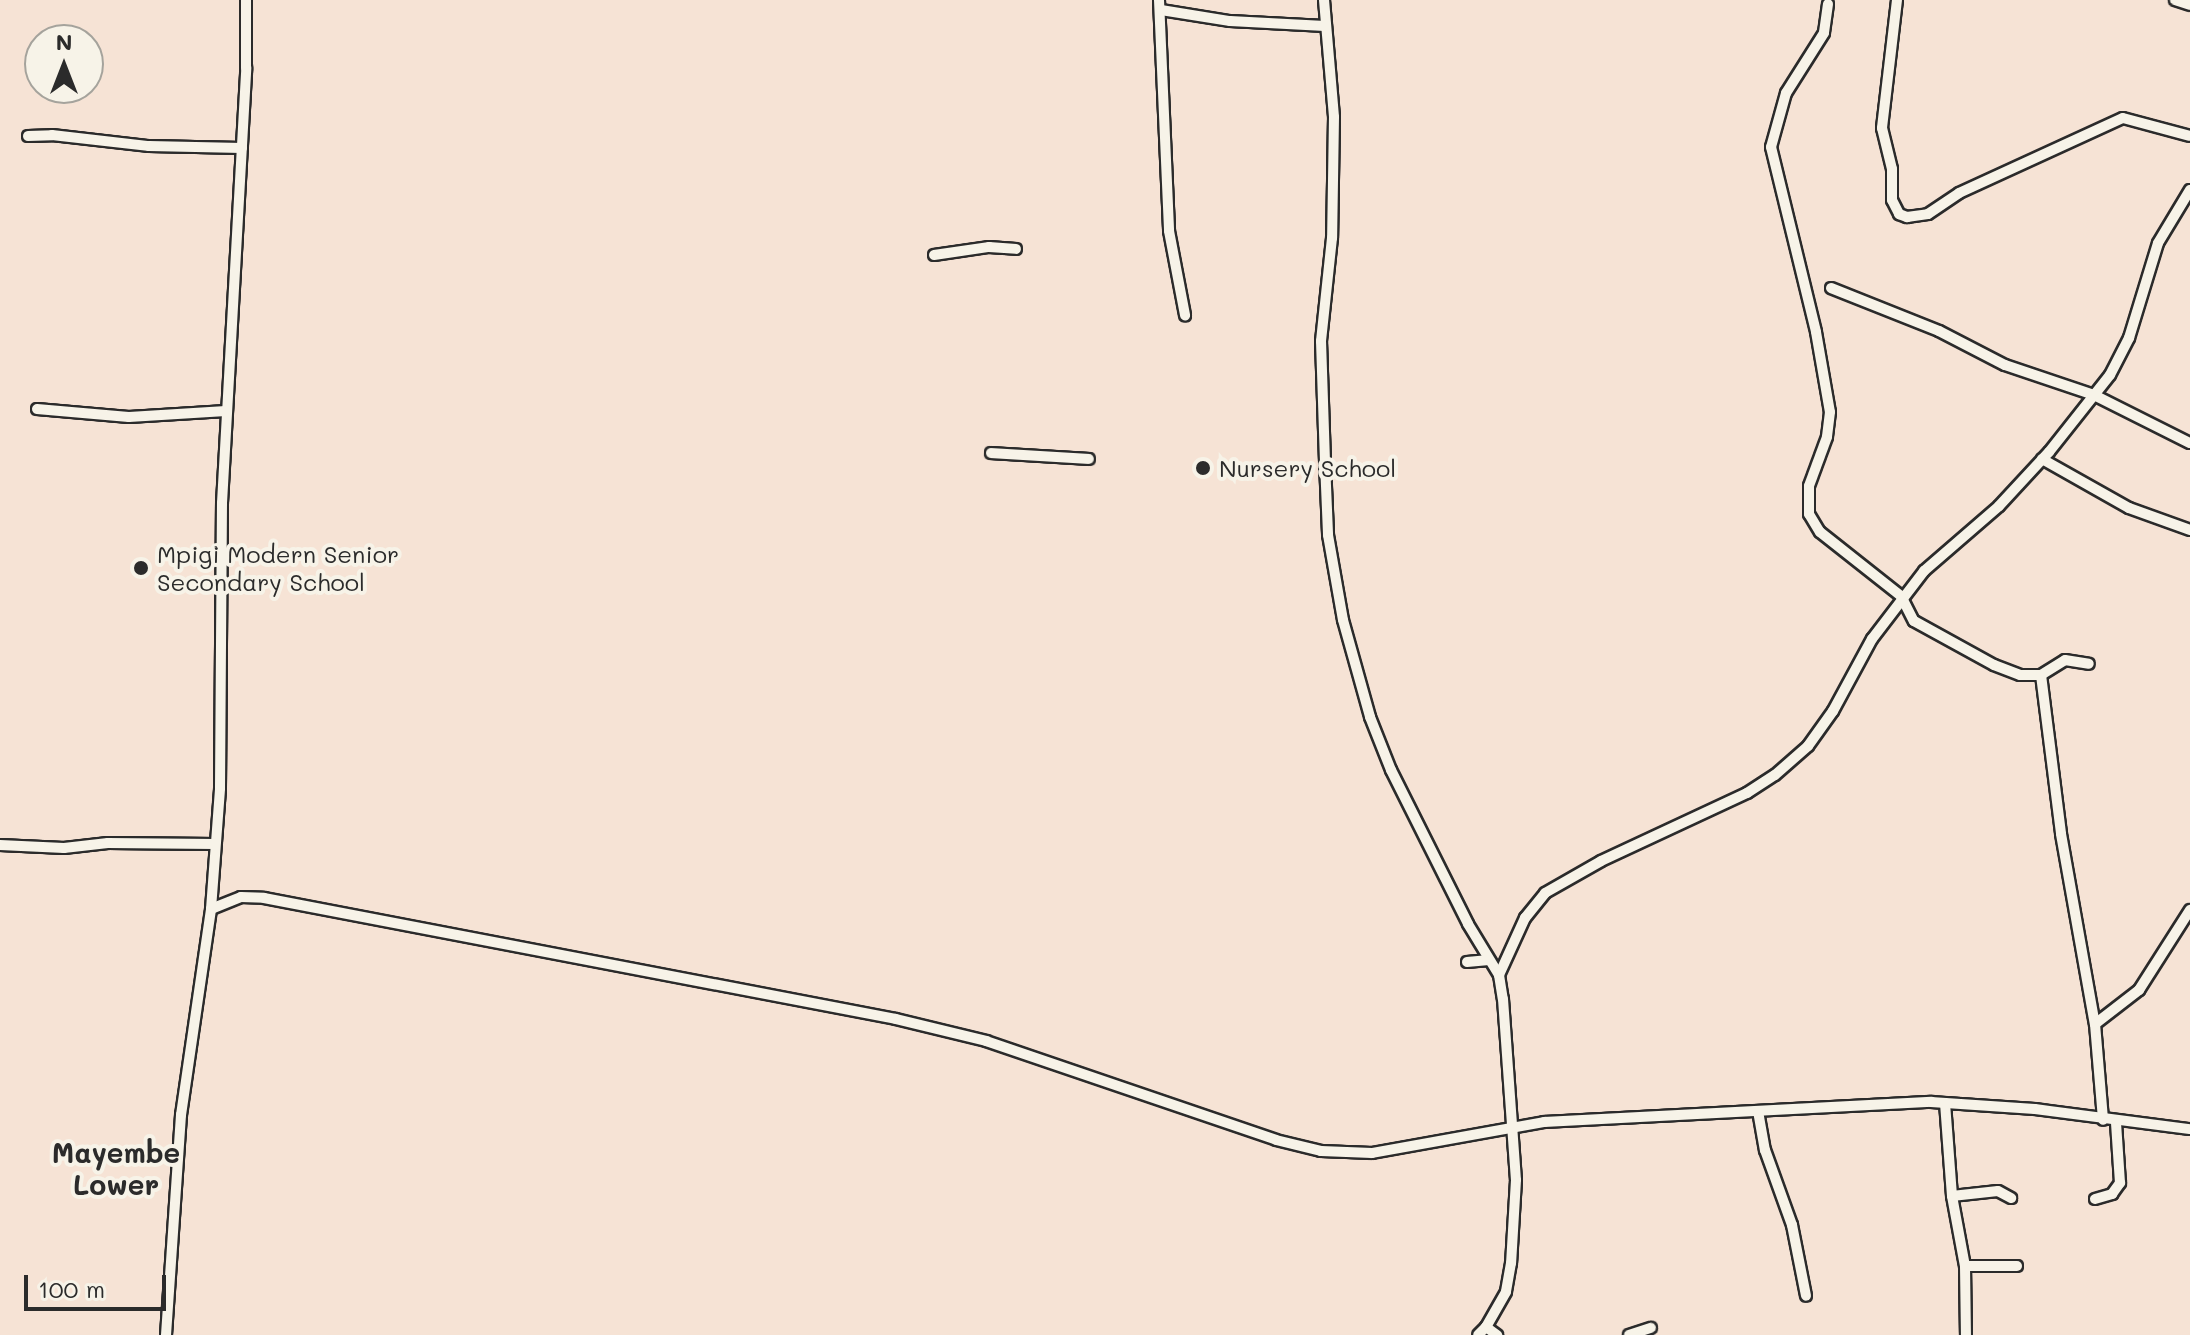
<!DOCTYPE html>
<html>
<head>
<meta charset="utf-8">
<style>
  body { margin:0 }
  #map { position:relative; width:2190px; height:1335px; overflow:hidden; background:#f6e3d5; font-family:Mali,sans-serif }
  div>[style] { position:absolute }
  .roads { filter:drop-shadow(2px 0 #2b2b2b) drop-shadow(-2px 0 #2b2b2b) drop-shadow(0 2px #2b2b2b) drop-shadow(0 -2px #2b2b2b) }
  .minor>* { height:10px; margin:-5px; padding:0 5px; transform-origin:5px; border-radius:5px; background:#f7f3e8 }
  .dots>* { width:22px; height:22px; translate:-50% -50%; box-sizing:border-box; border:4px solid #f7f3e8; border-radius:50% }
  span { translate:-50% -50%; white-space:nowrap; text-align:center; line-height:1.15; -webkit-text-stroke:8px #f7f3e8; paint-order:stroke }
  .poi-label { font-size:24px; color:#2b2b2b }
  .left { translate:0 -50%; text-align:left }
  .quarter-label { font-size:28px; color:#2b2b2b; font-weight:700 }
  .north { position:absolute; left:24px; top:24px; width:80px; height:80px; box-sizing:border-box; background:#f7f3e8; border:2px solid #a5a39c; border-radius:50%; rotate:0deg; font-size:22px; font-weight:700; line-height:32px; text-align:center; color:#2b2b2b }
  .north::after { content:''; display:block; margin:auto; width:28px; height:36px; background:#2b2b2b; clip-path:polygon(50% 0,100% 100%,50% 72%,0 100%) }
  .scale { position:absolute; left:24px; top:1275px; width:142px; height:36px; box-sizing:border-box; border:4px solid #2b2b2b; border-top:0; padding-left:10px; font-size:24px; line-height:28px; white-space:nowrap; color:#2b2b2b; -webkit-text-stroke:6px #f7f3e8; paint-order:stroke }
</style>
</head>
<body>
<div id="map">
  <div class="roads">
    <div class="minor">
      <div style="left:1159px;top:0;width:231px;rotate:87.5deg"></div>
      <div style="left:1169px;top:231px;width:86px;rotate:79.2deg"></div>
      <div style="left:1324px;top:0;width:117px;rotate:85.1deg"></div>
      <div style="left:1334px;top:117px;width:121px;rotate:90.9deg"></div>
      <div style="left:1332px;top:238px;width:104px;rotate:96.1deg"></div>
      <div style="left:1321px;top:341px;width:121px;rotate:88.1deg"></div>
      <div style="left:1325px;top:462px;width:73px;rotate:87.6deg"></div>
      <div style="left:1328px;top:535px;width:86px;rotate:80deg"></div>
      <div style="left:1343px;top:620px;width:101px;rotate:74.4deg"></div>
      <div style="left:1370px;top:717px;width:57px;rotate:68.4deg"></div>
      <div style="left:1391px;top:770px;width:172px;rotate:63.4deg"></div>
      <div style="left:1468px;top:924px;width:60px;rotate:58.7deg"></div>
      <div style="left:1499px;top:975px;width:24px;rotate:81deg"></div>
      <div style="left:1503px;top:999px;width:181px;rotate:85.9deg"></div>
      <div style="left:1516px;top:1180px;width:83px;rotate:93.4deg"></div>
      <div style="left:1511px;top:1263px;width:29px;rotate:100deg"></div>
      <div style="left:1506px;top:1292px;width:40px;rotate:119.7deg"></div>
      <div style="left:1486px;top:1327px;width:11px;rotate:135deg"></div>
      <div style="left:1897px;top:0;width:129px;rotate:96.7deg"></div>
      <div style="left:1882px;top:128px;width:42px;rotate:76.3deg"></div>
      <div style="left:1892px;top:169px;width:31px;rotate:90deg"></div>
      <div style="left:1892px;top:200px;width:16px;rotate:63deg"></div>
      <div style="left:1899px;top:214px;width:9px;rotate:21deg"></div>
      <div style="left:1907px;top:217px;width:21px;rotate:-8deg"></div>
      <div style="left:1928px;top:214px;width:37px;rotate:-34deg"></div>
      <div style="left:1959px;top:193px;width:180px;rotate:-24.6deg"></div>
      <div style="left:2123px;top:118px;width:69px;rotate:15deg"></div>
      <div style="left:2175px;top:0;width:16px;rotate:18deg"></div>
      <div style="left:1828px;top:4px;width:29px;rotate:98deg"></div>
      <div style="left:1824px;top:33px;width:71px;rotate:122.3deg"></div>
      <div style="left:1786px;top:93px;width:56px;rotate:105.5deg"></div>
      <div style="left:1771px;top:147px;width:190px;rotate:76.3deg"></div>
      <div style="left:1816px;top:332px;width:81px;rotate:80.1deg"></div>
      <div style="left:1830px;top:412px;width:25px;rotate:97deg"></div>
      <div style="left:1827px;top:437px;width:52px;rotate:110.2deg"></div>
      <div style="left:1809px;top:486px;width:28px;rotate:90deg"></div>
      <div style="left:1809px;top:514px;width:21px;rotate:59deg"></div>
      <div style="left:1820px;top:532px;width:103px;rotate:38.3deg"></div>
      <div style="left:1901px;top:596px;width:28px;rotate:63deg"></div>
      <div style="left:1914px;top:621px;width:91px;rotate:28.8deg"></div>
      <div style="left:1994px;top:665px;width:28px;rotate:21deg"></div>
      <div style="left:2020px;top:675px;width:21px"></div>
      <div style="left:2041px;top:675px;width:28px;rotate:-32deg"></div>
      <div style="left:2065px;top:660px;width:24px;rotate:9deg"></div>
      <div style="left:1161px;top:10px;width:70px;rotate:9.1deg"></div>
      <div style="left:1230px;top:21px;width:95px;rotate:3deg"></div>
      <div style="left:28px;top:136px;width:24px;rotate:-2deg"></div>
      <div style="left:52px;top:135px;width:98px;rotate:6.5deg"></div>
      <div style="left:149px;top:146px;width:93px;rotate:1.2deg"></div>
      <div style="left:934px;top:255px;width:56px;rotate:-8.3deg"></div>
      <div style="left:989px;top:247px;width:27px;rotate:4deg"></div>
      <div style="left:1831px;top:288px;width:116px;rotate:21.7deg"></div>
      <div style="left:1939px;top:331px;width:74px;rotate:27.3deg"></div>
      <div style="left:2005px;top:365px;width:94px;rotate:18.6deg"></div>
      <div style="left:2094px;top:395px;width:107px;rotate:26.6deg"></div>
      <div style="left:37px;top:409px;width:92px;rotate:5deg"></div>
      <div style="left:129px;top:417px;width:97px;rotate:-3.5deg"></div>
      <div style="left:991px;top:453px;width:98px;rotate:3.5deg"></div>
      <div style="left:2042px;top:459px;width:100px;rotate:29.4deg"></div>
      <div style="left:2129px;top:508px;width:65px;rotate:19.8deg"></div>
      <div style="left:2041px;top:675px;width:160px;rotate:82.8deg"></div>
      <div style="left:2061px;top:834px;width:193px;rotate:79.9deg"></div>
      <div style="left:2095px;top:1024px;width:96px;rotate:85.2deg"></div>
      <div style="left:0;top:845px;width:64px;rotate:2.7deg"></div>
      <div style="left:64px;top:848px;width:44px;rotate:-6.5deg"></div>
      <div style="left:108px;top:843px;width:107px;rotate:0.5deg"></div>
      <div style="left:211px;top:909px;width:32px;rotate:-22deg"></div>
      <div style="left:241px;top:897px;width:23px;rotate:2deg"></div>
      <div style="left:264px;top:898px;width:643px;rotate:10.84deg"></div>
      <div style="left:896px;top:1019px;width:93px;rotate:13.7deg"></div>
      <div style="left:986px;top:1041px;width:306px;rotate:18.8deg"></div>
      <div style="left:1276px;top:1140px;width:46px;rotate:13.7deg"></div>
      <div style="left:1321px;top:1151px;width:51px;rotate:2.2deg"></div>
      <div style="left:1372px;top:1153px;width:175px;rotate:-10.2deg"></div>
      <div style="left:1544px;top:1122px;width:388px;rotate:-3deg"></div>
      <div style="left:1931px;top:1102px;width:104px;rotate:3.9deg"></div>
      <div style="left:2035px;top:1109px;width:156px;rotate:7.4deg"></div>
      <div style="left:1467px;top:962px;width:22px;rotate:-5deg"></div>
      <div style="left:1499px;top:975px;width:63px;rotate:-65.5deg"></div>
      <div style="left:1525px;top:918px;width:32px;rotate:-51deg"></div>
      <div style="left:1545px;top:893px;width:64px;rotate:-29.7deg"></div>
      <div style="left:1601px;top:861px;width:161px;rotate:-25deg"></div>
      <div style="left:1747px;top:793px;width:33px;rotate:-33deg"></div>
      <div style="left:1775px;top:775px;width:44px;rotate:-41.3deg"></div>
      <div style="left:1808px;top:746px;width:43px;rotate:-54.5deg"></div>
      <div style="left:1833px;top:711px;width:82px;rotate:-61.6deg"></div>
      <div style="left:1872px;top:639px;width:86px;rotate:-52.6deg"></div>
      <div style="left:1924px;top:571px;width:99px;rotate:-40.9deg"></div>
      <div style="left:1999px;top:506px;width:74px;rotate:-47.2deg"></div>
      <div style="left:2049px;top:452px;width:98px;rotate:-51.6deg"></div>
      <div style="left:2110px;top:375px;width:42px;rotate:-62.8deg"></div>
      <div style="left:2129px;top:338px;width:99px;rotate:-73deg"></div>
      <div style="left:2158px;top:243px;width:62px;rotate:-58.9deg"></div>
      <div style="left:2095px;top:1024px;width:56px;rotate:-37.7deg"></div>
      <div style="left:2139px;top:990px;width:95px;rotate:-57.5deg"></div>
      <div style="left:1945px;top:1103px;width:93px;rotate:85.7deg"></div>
      <div style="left:1952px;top:1196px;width:71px;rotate:79.5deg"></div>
      <div style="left:1965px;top:1266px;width:69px;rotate:89.2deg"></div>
      <div style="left:1758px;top:1111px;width:40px;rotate:80deg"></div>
      <div style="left:1765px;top:1150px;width:80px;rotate:70.2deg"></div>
      <div style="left:1792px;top:1225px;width:72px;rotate:78.8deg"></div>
      <div style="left:1952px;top:1196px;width:46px;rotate:-6.2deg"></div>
      <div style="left:1998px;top:1191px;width:15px;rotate:28deg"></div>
      <div style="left:2095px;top:1199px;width:18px;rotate:-16deg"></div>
      <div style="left:2112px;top:1194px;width:14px;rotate:-54deg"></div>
      <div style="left:2120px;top:1183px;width:61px;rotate:-93.8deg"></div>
      <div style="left:1965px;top:1266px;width:52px"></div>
      <div style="left:1486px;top:1327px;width:14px;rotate:36deg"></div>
      <div style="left:166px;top:1335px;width:221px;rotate:-86.1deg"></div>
      <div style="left:181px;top:1115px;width:208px;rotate:-81.7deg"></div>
      <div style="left:211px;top:909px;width:121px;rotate:-85.7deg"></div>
      <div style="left:220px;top:788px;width:285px;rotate:-89.6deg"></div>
      <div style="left:222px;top:503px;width:436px;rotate:-86.8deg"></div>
      <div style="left:246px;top:68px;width:68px;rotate:-90deg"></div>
      <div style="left:1629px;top:1335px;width:23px;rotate:-18deg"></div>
    </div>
  </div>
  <div class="dots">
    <div style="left:1203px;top:468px;background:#2b2b2b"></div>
    <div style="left:141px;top:568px;background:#2b2b2b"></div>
  </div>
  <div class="poi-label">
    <span class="left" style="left:1219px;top:468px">Nursery School</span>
    <span class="left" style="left:157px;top:568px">Mpigi Modern Senior<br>Secondary School</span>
  </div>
  <div class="quarter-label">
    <span style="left:116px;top:1168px">Mayembe<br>Lower</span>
  </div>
  <div class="north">N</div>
  <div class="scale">100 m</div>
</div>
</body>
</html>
